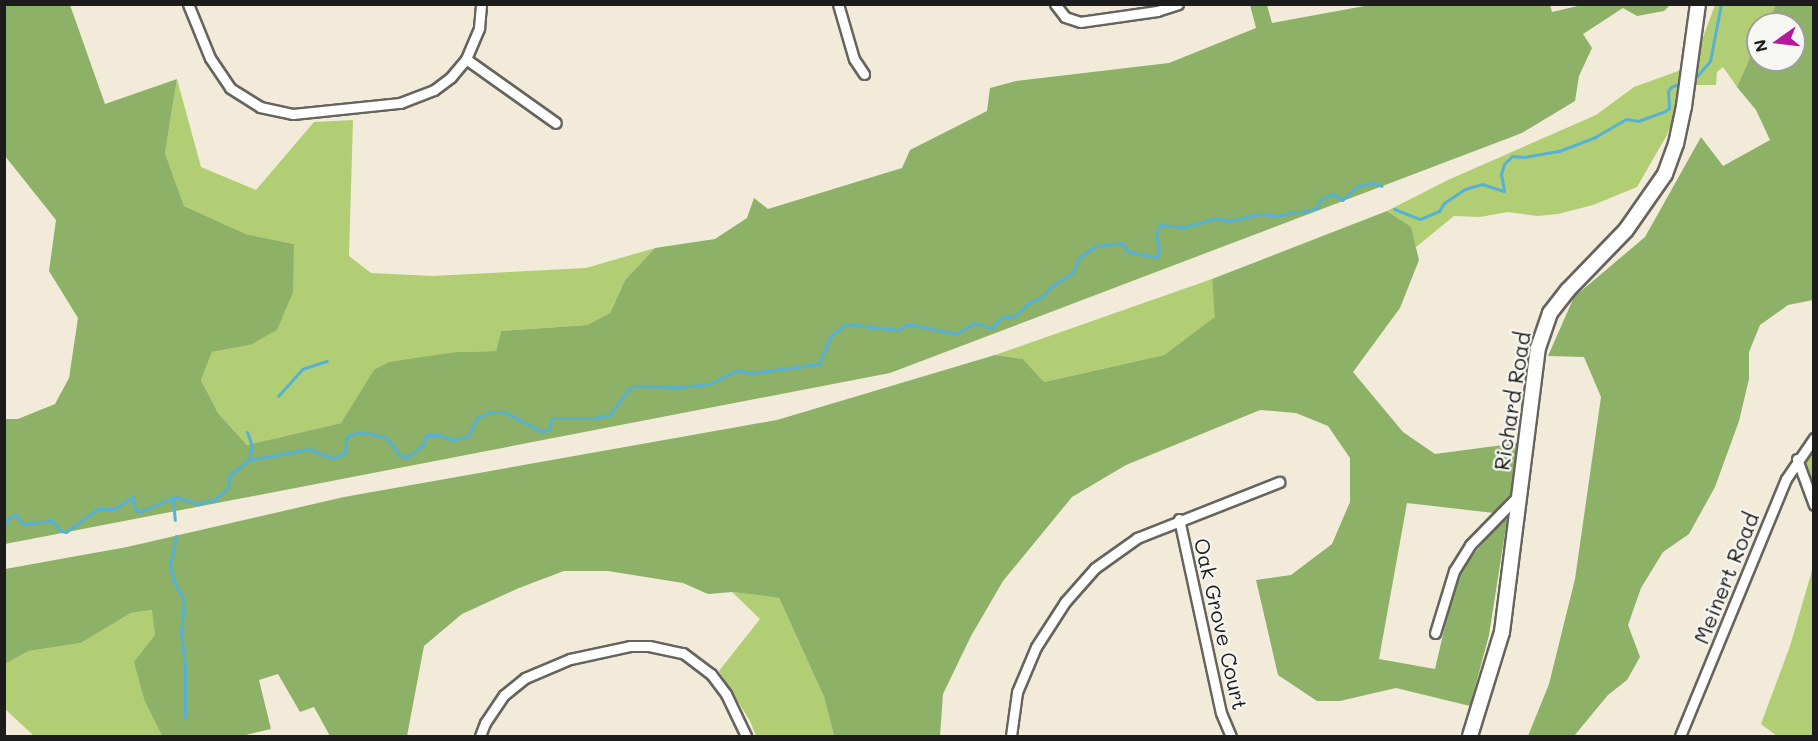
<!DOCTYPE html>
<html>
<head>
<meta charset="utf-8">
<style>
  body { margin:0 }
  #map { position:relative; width:1818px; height:741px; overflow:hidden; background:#f2ebd9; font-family:Mali,sans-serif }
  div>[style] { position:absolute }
  .green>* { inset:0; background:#b2ce75 }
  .forest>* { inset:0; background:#8db166 }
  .stream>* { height:3px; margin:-1.5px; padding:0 1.5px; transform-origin:1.5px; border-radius:1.5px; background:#57b1d4 }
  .roads { filter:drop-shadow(2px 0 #67645e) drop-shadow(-2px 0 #67645e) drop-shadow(0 2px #67645e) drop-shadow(0 -2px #67645e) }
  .street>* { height:9px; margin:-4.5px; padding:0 4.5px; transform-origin:4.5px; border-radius:4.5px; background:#fff }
  .secondary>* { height:14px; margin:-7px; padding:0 7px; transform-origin:7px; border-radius:7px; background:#fff }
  span { translate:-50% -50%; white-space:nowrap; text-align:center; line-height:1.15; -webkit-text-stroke:4.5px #f6f6f2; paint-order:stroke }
  .street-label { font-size:21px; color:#1c1c1c }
  .frame { position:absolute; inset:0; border:6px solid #1c1c1c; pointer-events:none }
  .north { position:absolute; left:1746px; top:12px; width:60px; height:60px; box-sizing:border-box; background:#f6f6f2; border:2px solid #9f9f9c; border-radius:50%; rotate:256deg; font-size:16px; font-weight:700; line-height:24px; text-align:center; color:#1c1c1c }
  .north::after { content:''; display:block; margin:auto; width:21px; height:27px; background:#b5179e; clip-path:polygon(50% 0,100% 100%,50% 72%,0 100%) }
</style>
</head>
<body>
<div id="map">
  <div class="green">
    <div style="clip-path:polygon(1715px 5px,1776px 5px,1766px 24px,1758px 24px,1758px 39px,1737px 87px,1723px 67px,1717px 72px,1716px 85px,1695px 85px,1696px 56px)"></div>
    <div style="clip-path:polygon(1681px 70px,1675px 115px,1667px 135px,1637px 187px,1593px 205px,1558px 214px,1537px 216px,1508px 212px,1480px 217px,1454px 216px,1416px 247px,1410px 227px,1387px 211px,1448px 180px,1596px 115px,1634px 87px)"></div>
    <div style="clip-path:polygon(177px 79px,201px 167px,256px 190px,314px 122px,353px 120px,349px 256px,371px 273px,432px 276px,586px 268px,655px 248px,625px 280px,610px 313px,587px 325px,501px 331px,496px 351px,457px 352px,355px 404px,341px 423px,247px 445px,218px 413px,201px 380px,212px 352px,250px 345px,294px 244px,246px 234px,184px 206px,165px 153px)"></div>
    <div style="clip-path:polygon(1212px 279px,1216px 317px,1164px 355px,1044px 382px,1023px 359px,995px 355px)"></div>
    <div style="clip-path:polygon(1813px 449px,1813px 488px,1806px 464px)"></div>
    <div style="clip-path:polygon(1813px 567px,1813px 736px,1777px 736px,1761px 724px,1790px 646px)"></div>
    <div style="clip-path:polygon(732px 592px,779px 598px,824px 697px,834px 736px,756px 736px,750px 721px,719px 671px,760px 619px)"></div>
    <div style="clip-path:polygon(153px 610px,155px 635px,145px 702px,162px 736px,34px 736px,5px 709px,5px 664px,29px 651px,81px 643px,131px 613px)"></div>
  </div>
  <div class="forest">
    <div style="clip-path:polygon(1370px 5px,1550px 4px,1552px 12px,1582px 5px,1670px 5px,1664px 11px,1637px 16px,1623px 8px,1583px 34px,1592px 48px,1579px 76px,1575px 101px,1522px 133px,890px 373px,5px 544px,5px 419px,18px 419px,55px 404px,69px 378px,78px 318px,49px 271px,56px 220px,5px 156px,5px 5px,70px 5px,105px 104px,177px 79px,165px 153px,184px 206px,246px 234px,294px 244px,293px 292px,277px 330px,250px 345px,212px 352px,201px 380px,218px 413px,247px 445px,341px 423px,374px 370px,389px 362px,457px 352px,496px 351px,501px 331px,587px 325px,610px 313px,625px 280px,655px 248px,715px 239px,747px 218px,754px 198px,768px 209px,902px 168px,910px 150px,987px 111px,990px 88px,1016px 81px,1169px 63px,1256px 28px,1250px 5px,1267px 5px,1272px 23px)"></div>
    <div style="clip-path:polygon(1776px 5px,1813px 5px,1813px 300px,1788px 305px,1760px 325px,1749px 352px,1749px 379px,1739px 421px,1715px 487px,1689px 534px,1663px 552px,1641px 588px,1628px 625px,1640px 657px,1627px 680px,1608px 695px,1574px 736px,1528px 736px,1549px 684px,1575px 579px,1601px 397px,1584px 357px,1548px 356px,1574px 297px,1645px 237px,1701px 137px,1723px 166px,1770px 140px,1756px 110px,1737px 87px,1758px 39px,1758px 60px,1794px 60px,1794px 24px,1766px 24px)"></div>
    <div style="clip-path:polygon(1387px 211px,1411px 227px,1419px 260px,1400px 308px,1353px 372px,1403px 432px,1435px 454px,1518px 443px,1514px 490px,1494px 513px,1407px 503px,1379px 659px,1435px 669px,1457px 574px,1504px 518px,1507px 520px,1489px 635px,1470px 706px,1396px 688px,1340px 701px,1317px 701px,1278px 675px,1256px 580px,1291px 575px,1332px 544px,1350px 502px,1350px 458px,1328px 426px,1296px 413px,1260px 410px,1126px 465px,1072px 497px,1003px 581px,971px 636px,943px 694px,940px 736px,834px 736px,824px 697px,779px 598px,732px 592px,708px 594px,683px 583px,608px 571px,564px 571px,519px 588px,462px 614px,424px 646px,407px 736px,330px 736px,314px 707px,300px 712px,278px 674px,259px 680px,271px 729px,242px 736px,162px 736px,145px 702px,134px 662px,155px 635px,152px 610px,131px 613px,81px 643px,29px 651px,5px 664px,5px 569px,127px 547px,344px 497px,777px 420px,995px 355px,1023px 359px,1044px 382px,1164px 355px,1215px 317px,1212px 279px)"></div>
  </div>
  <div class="stream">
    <div style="left:1697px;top:76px;width:20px;rotate:-49deg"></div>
    <div style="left:1710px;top:61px;width:58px;rotate:-79.1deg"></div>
    <div style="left:1394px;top:209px;width:28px;rotate:21deg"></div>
    <div style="left:1420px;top:219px;width:21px;rotate:-23deg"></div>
    <div style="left:1439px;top:211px;width:9px;rotate:-58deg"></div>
    <div style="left:1444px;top:203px;width:25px;rotate:-34deg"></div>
    <div style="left:1465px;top:189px;width:18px;rotate:-16deg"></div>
    <div style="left:1482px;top:184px;width:23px;rotate:18deg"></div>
    <div style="left:1504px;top:191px;width:17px;rotate:-100deg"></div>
    <div style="left:1501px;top:174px;width:10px;rotate:-73deg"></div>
    <div style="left:1504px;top:164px;width:11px;rotate:-45deg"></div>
    <div style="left:1512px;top:156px;width:12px;rotate:5deg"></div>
    <div style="left:1524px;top:157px;width:36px;rotate:-10deg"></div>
    <div style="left:1559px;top:151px;width:39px;rotate:-21deg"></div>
    <div style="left:1595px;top:137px;width:36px;rotate:-30deg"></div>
    <div style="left:1626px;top:119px;width:12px;rotate:9deg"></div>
    <div style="left:1638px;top:121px;width:29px;rotate:-20deg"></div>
    <div style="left:1665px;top:111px;width:5px;rotate:-37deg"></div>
    <div style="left:1669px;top:108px;width:17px;rotate:-93deg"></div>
    <div style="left:1668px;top:91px;width:5px;rotate:-53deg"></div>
    <div style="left:1671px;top:87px;width:8px;rotate:-23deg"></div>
    <div style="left:278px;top:396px;width:36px;rotate:-48deg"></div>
    <div style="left:302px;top:369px;width:26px;rotate:-18deg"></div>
    <div style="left:247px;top:432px;width:15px;rotate:70deg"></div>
    <div style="left:252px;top:446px;width:13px;rotate:103deg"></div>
    <div style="left:173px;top:499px;width:21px;rotate:85deg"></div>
    <div style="left:4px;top:526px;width:9px;rotate:-58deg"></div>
    <div style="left:9px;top:518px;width:7px;rotate:-34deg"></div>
    <div style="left:15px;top:514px;width:12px;rotate:55deg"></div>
    <div style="left:22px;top:524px;width:30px;rotate:-6deg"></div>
    <div style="left:52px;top:521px;width:13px;rotate:48deg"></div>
    <div style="left:61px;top:531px;width:5px;rotate:11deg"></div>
    <div style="left:66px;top:532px;width:39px;rotate:-36deg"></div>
    <div style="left:98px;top:509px;width:16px"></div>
    <div style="left:114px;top:509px;width:22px;rotate:-32deg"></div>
    <div style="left:133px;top:497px;width:12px;rotate:81deg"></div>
    <div style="left:135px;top:509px;width:5px;rotate:37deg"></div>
    <div style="left:139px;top:512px;width:39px;rotate:-23deg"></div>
    <div style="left:175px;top:497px;width:24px;rotate:17deg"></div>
    <div style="left:198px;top:504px;width:18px;rotate:-16deg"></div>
    <div style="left:215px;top:499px;width:14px;rotate:-39deg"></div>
    <div style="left:226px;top:490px;width:4px;rotate:-56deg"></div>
    <div style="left:228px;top:487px;width:11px;rotate:-85deg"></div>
    <div style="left:229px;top:476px;width:26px;rotate:-39deg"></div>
    <div style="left:249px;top:460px;width:60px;rotate:-10.6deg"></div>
    <div style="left:308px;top:449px;width:27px;rotate:20deg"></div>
    <div style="left:333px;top:458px;width:13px;rotate:-23deg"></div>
    <div style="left:345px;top:453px;width:14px;rotate:-86deg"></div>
    <div style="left:346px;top:439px;width:5px;rotate:-53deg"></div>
    <div style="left:349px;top:435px;width:13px;rotate:-13deg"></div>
    <div style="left:362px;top:432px;width:26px;rotate:13deg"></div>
    <div style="left:387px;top:438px;width:22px;rotate:54deg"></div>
    <div style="left:400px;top:456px;width:7px;rotate:8deg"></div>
    <div style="left:407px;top:457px;width:20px;rotate:-37deg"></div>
    <div style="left:423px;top:445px;width:10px;rotate:-73deg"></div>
    <div style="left:426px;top:435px;width:13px"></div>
    <div style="left:439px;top:435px;width:15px;rotate:20deg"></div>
    <div style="left:453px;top:440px;width:16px;rotate:-15deg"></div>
    <div style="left:468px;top:436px;width:20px;rotate:-63deg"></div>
    <div style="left:477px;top:418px;width:14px;rotate:-25deg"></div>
    <div style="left:490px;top:412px;width:14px"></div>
    <div style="left:504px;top:412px;width:42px;rotate:27.2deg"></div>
    <div style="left:541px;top:431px;width:8px;rotate:-7deg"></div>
    <div style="left:549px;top:430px;width:12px;rotate:-76deg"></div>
    <div style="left:552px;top:418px;width:42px"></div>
    <div style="left:594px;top:418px;width:16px;rotate:-11deg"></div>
    <div style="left:610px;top:415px;width:29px;rotate:-55deg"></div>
    <div style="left:627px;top:391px;width:8px;rotate:-40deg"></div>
    <div style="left:633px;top:386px;width:47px;rotate:1.2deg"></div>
    <div style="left:680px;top:387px;width:30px;rotate:-6deg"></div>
    <div style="left:710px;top:384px;width:30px;rotate:-27deg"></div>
    <div style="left:737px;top:370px;width:14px;rotate:12deg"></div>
    <div style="left:751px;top:373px;width:69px;rotate:-7.5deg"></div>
    <div style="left:819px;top:364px;width:30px;rotate:-67deg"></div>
    <div style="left:831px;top:336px;width:19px;rotate:-39deg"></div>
    <div style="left:846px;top:324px;width:52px;rotate:6.6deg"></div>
    <div style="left:898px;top:330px;width:9px;rotate:-32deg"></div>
    <div style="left:906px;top:325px;width:7px"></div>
    <div style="left:913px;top:325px;width:44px;rotate:11.8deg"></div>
    <div style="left:956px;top:334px;width:21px;rotate:-31deg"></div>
    <div style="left:974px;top:323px;width:19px;rotate:16deg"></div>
    <div style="left:992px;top:328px;width:13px;rotate:-48deg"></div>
    <div style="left:1001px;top:318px;width:14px;rotate:-8deg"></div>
    <div style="left:1015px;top:316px;width:19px;rotate:-43deg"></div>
    <div style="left:1029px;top:303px;width:14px;rotate:-25deg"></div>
    <div style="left:1042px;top:297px;width:13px;rotate:-48deg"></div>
    <div style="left:1051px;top:287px;width:27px;rotate:-34deg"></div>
    <div style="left:1073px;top:272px;width:15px;rotate:-67deg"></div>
    <div style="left:1079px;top:258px;width:20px;rotate:-37deg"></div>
    <div style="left:1095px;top:246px;width:27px;rotate:-6deg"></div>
    <div style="left:1122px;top:243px;width:11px;rotate:56deg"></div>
    <div style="left:1128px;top:252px;width:29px;rotate:10deg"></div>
    <div style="left:1157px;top:257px;width:8px;rotate:-76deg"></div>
    <div style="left:1159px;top:249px;width:15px;rotate:-101deg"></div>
    <div style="left:1156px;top:234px;width:10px;rotate:-66deg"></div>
    <div style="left:1160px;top:225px;width:25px;rotate:5deg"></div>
    <div style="left:1185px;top:227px;width:32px;rotate:-16deg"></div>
    <div style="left:1216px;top:218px;width:13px;rotate:13deg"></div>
    <div style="left:1229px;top:221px;width:31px;rotate:-13deg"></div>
    <div style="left:1259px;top:214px;width:18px;rotate:6deg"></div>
    <div style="left:1277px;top:216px;width:16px;rotate:-14deg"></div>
    <div style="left:1293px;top:212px;width:10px"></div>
    <div style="left:1303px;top:212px;width:15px;rotate:-16deg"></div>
    <div style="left:1317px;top:208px;width:9px;rotate:-69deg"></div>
    <div style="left:1320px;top:200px;width:11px;rotate:-27deg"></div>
    <div style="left:1330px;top:195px;width:4px;rotate:-14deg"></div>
    <div style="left:1334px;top:194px;width:10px;rotate:37deg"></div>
    <div style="left:1342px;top:200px;width:21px;rotate:-41deg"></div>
    <div style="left:1358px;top:186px;width:15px;rotate:-11deg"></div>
    <div style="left:1373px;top:183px;width:9px;rotate:18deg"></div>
    <div style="left:4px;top:528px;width:5px;rotate:90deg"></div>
    <div style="left:176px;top:536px;width:31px;rotate:101deg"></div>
    <div style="left:170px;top:566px;width:16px;rotate:76deg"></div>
    <div style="left:174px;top:582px;width:21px;rotate:61deg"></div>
    <div style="left:184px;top:600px;width:33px;rotate:95deg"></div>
    <div style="left:181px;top:633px;width:34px;rotate:83deg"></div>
    <div style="left:185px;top:667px;width:50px;rotate:90deg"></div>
  </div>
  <div class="roads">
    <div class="street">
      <div style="left:188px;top:4px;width:58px;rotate:67.8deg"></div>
      <div style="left:210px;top:58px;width:36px;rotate:56deg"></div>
      <div style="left:230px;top:88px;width:36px;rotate:32deg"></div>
      <div style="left:260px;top:107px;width:34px;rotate:12deg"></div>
      <div style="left:293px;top:114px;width:108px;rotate:-5.9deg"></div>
      <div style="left:400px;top:103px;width:36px;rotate:-21deg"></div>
      <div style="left:434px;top:90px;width:21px;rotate:-37deg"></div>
      <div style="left:451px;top:77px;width:23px;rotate:-50deg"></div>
      <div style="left:466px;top:59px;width:34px;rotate:-67deg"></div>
      <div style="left:479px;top:28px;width:24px;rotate:-85deg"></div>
      <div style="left:838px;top:4px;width:57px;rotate:73.8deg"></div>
      <div style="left:854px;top:59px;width:18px;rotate:56deg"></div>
      <div style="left:1055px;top:4px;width:16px;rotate:52deg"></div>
      <div style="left:1065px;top:17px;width:16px;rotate:18deg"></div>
      <div style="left:1080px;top:22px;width:78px;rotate:-8.1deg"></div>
      <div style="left:1157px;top:11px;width:22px;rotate:-18deg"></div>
      <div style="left:466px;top:59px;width:110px;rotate:35.4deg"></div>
      <div style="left:1797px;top:459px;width:49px;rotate:69.7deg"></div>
      <div style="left:1179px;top:519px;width:198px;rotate:77.8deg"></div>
      <div style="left:1221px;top:713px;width:25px;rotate:67deg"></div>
      <div style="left:1435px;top:633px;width:65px;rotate:-73deg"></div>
      <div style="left:1454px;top:571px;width:31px;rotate:-58deg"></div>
      <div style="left:1470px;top:545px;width:70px;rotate:-45.6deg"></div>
      <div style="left:480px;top:736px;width:14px;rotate:-69deg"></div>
      <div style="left:485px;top:723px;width:34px;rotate:-56deg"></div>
      <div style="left:504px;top:695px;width:27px;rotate:-39deg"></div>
      <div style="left:525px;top:678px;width:49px;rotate:-22.9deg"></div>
      <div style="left:570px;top:659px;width:61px;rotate:-12.2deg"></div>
      <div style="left:630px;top:646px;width:19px"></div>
      <div style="left:649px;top:646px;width:35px;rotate:12deg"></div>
      <div style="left:683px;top:653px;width:35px;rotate:37deg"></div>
      <div style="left:711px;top:674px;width:25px;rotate:53deg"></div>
      <div style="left:726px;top:694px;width:47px;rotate:64.5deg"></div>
      <div style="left:1011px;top:736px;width:44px;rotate:-82.2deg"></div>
      <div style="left:1017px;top:692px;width:49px;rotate:-67.1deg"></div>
      <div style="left:1036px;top:647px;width:54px;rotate:-57.2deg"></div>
      <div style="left:1065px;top:602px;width:45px;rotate:-48.6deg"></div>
      <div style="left:1095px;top:568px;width:52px;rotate:-35.5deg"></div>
      <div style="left:1137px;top:538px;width:153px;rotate:-21.5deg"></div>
      <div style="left:1680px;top:736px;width:278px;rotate:-67.6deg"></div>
      <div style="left:1786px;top:479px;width:50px;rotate:-55.7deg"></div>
    </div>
    <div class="secondary">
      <div style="left:1470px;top:736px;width:109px;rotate:-72.9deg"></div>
      <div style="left:1502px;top:632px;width:286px;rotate:-82.8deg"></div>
      <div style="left:1538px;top:348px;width:37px;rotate:-71deg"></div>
      <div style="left:1550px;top:313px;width:29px;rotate:-52deg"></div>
      <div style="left:1568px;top:290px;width:83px;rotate:-46deg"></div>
      <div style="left:1626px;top:230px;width:68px;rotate:-55.1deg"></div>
      <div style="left:1665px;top:174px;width:32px;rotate:-70deg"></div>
      <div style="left:1676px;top:144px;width:39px;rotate:-78deg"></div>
      <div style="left:1684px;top:106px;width:103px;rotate:-82.2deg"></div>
    </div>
  </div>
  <div class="street-label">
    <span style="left:1512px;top:401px;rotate:-81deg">Richard Road</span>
    <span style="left:1726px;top:578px;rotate:-68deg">Meinert Road</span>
    <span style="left:1221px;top:624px;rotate:77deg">Oak Grove Court</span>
  </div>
  <div class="frame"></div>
  <div class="north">N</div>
</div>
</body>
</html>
